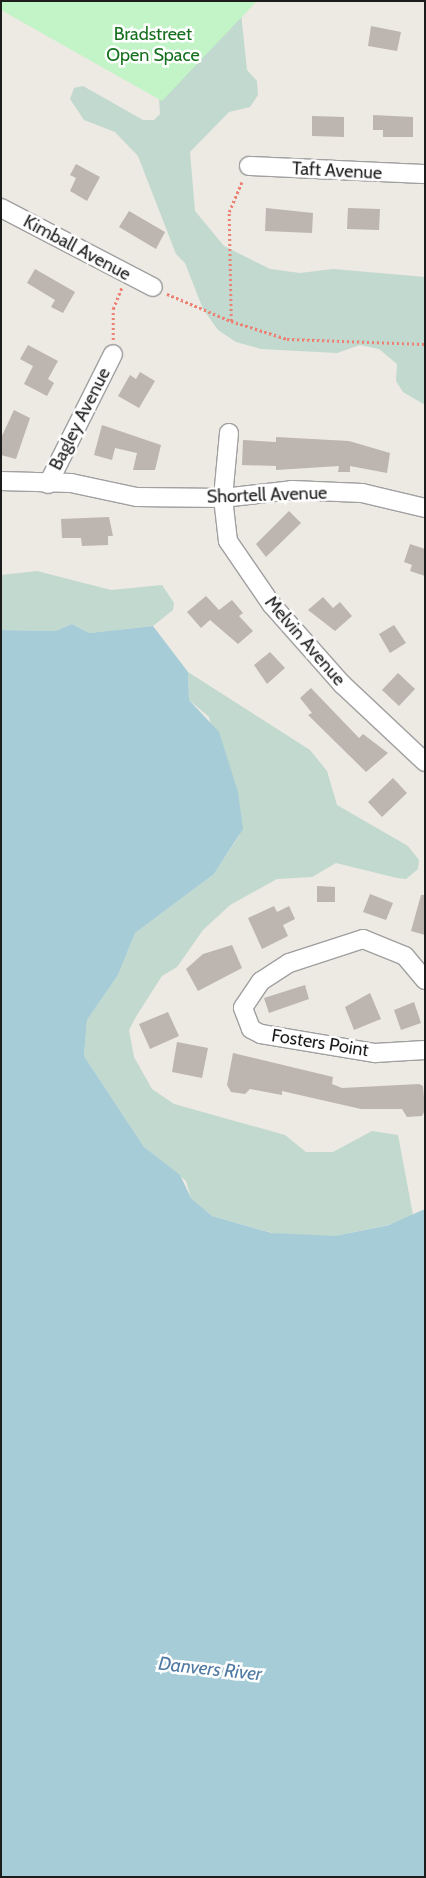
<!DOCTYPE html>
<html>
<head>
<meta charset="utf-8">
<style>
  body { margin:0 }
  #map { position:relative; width:426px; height:1878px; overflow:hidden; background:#ede9e3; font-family:Cabin,sans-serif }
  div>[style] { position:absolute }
  .wetland>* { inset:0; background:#c1d9ce }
  .park>* { inset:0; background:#c2f4c7 }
  .water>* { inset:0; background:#a6ccd7 }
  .building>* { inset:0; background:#bdb5b0 }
  .path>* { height:2.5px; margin-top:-1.25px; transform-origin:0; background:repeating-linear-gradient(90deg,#ed8173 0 2.5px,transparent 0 5px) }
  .roads { filter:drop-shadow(1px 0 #a0a0a0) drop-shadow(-1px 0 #a0a0a0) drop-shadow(0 1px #a0a0a0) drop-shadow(0 -1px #a0a0a0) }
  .minor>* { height:18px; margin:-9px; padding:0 9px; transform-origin:9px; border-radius:9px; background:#fff }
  span { translate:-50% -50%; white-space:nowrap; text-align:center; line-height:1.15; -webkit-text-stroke:5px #fff; paint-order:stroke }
  .park-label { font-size:18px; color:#14701d }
  .street-label { font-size:18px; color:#1c1c1c }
  .water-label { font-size:19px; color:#517aa3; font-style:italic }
  .frame { position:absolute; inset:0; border:2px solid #1c1c1c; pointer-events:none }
</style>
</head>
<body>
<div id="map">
  <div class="wetland">
    <div style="clip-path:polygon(241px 13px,247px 70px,257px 81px,258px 95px,250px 107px,229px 112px,190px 152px,195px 211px,224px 246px,270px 269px,300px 273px,333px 269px,425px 277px,425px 405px,403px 392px,396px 381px,397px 364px,379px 349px,360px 345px,337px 353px,261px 349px,236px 342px,218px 330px,203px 309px,185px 263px,176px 254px,138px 156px,115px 132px,84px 120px,70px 99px,74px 88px,83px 86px,143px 120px,154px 120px,160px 114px,158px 80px)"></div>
    <div style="clip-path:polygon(37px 571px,111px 590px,162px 585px,174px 603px,173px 610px,153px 626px,89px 633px,72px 624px,55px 631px,1px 630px,1px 575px)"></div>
    <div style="clip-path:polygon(188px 672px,310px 750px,327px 771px,337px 805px,408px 846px,419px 860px,418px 869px,406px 879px,397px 878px,336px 863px,312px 877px,277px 879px,230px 905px,203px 930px,177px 967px,162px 976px,137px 1015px,129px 1030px,134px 1057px,152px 1089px,174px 1104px,285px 1135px,306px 1152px,333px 1152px,372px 1131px,398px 1135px,413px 1215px,397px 1223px,335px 1236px,300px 1236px,273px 1233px,212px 1216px,191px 1198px,186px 1181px,144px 1147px,84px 1056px,87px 1020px,118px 975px,135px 933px,214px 874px,239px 836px,209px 717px,189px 700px)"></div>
  </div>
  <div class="park">
    <div style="clip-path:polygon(1px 1px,257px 1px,162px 101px,1px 10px)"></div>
  </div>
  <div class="water">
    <div style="clip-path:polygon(72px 624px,89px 633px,153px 626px,188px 672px,189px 700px,219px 732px,238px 792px,243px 829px,214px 874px,135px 933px,118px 975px,87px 1020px,84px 1056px,144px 1147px,180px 1175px,191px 1198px,212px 1216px,272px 1233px,335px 1236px,389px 1225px,425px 1209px,425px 1877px,1px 1877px,1px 630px,55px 631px)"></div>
  </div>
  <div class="building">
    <div style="clip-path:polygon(371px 26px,401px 32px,397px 51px,368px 46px)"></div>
    <div style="clip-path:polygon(373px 115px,413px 117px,413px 137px,383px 137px,383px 130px,373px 130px)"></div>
    <div style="clip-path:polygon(312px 116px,344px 117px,344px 137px,312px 136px)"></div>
    <div style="clip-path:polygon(76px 164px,100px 177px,87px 201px,70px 191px,76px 178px,70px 175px)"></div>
    <div style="clip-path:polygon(266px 208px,313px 213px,312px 233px,265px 231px)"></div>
    <div style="clip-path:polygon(348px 208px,380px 209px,379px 230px,347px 229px)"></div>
    <div style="clip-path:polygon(129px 211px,165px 232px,156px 249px,119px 227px)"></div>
    <div style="clip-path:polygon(35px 269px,75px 292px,63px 313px,51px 307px,55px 300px,27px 283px)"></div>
    <div style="clip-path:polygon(28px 345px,58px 361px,48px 379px,54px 383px,47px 396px,24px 384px,33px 366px,20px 359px)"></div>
    <div style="clip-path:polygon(140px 372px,155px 381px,139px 408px,118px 396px,130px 375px,136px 379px)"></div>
    <div style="clip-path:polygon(14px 410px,30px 418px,16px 459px,1px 455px,1px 438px)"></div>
    <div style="clip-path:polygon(102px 425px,161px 445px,155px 470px,133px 470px,137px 453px,115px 448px,112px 460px,94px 455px)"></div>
    <div style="clip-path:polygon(276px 437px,349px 441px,390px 453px,387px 473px,350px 466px,350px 472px,338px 472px,339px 466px,276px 470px,276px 466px,242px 465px,243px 440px,276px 442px)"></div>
    <div style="clip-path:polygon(289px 511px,301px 523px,266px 557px,256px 544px)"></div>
    <div style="clip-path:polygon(109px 517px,113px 536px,108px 536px,108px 545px,82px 546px,81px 538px,62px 538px,61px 519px)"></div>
    <div style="clip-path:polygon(410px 544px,425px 549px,425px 576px,410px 571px,412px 565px,404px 562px)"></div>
    <div style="clip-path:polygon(206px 596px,219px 610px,232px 600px,243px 613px,239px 616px,253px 631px,238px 644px,210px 620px,201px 628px,187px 612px)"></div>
    <div style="clip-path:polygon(323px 597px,333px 608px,340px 602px,352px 616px,335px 631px,308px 610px)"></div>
    <div style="clip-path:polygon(394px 625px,406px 643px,390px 653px,379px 634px)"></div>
    <div style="clip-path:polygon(270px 652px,285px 668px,267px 684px,254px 665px)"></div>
    <div style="clip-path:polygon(398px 673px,415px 689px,399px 706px,382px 690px)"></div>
    <div style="clip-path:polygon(311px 688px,359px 738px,363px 734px,388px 753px,366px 772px,308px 715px,312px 713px,300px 698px)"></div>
    <div style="clip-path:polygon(393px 778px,407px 793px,382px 817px,368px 802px)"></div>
    <div style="clip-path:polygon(317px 886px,335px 887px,335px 902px,317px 902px)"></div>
    <div style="clip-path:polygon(370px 894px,393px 903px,386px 920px,363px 912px)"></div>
    <div style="clip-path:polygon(421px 895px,425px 895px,425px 935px,411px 931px)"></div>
    <div style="clip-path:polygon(274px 906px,277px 912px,289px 906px,295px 919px,283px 925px,288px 936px,262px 949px,248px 918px)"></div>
    <div style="clip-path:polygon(232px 945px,242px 968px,198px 991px,186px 969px,203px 954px)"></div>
    <div style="clip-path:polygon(305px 985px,309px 999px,269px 1013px,264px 998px)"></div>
    <div style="clip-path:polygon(370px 993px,381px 1019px,354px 1030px,345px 1007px)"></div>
    <div style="clip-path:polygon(414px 1002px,421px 1023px,401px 1030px,394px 1010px)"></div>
    <div style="clip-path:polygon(168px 1012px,179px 1036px,150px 1049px,139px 1024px)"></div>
    <div style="clip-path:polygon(177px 1042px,208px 1048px,202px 1078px,172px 1072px)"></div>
    <div style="clip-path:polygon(233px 1053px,333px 1077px,332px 1084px,342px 1088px,419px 1084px,423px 1086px,425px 1110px,422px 1116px,407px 1117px,402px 1109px,361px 1109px,282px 1091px,282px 1095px,250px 1089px,245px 1094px,231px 1092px,227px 1085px)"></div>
  </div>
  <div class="path">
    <div style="left:167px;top:294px;width:69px;rotate:22.9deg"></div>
    <div style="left:231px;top:321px;width:109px;rotate:-91.1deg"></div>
    <div style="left:229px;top:212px;width:34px;rotate:-67deg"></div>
    <div style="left:231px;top:321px;width:59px;rotate:17.8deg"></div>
    <div style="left:287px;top:339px;width:138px;rotate:2.1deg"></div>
    <div style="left:113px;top:340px;width:31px;rotate:-90deg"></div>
    <div style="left:113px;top:309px;width:24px;rotate:-68deg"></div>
  </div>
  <div class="roads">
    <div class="minor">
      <div style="left:249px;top:166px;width:176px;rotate:2.6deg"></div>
      <div style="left:1px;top:208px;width:171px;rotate:27.5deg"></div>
      <div style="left:229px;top:433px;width:65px;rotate:95.3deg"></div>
      <div style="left:223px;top:498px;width:43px;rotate:83.4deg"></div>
      <div style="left:228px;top:541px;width:78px;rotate:55.5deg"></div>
      <div style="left:272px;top:605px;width:106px;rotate:48.5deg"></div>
      <div style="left:342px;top:684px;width:114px;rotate:43.2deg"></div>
      <div style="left:1px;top:481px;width:70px;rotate:1.6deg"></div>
      <div style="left:71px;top:483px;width:67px;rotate:12deg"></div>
      <div style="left:137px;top:497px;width:86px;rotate:0.7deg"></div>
      <div style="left:223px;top:498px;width:69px;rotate:-6.6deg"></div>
      <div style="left:292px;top:490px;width:70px;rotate:2.5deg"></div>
      <div style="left:362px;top:493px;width:65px;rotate:13.4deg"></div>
      <div style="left:48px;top:484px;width:145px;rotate:-63.4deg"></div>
      <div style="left:425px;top:980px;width:31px;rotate:-130deg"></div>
      <div style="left:405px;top:956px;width:45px;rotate:-158deg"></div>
      <div style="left:363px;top:939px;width:78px;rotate:162deg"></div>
      <div style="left:289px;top:963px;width:33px;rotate:147deg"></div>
      <div style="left:261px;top:981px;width:32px;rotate:124deg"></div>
      <div style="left:243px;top:1008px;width:22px;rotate:69deg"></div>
      <div style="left:251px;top:1029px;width:11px;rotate:27deg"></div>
      <div style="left:261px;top:1034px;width:116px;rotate:9.5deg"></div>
      <div style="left:375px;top:1053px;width:50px;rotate:-3.4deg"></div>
    </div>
  </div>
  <div class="park-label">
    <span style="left:153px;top:45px">Bradstreet<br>Open Space</span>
  </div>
  <div class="street-label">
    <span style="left:337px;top:171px;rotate:3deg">Taft Avenue</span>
    <span style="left:77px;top:248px;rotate:28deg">Kimball Avenue</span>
    <span style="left:80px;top:419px;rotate:-63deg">Bagley Avenue</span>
    <span style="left:267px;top:495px;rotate:-2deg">Shortell Avenue</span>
    <span style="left:305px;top:641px;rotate:49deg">Melvin Avenue</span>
    <span style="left:320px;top:1043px;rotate:9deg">Fosters Point</span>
  </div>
  <div class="water-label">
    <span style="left:210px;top:1669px;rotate:6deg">Danvers River</span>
  </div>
  <div class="frame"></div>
</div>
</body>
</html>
